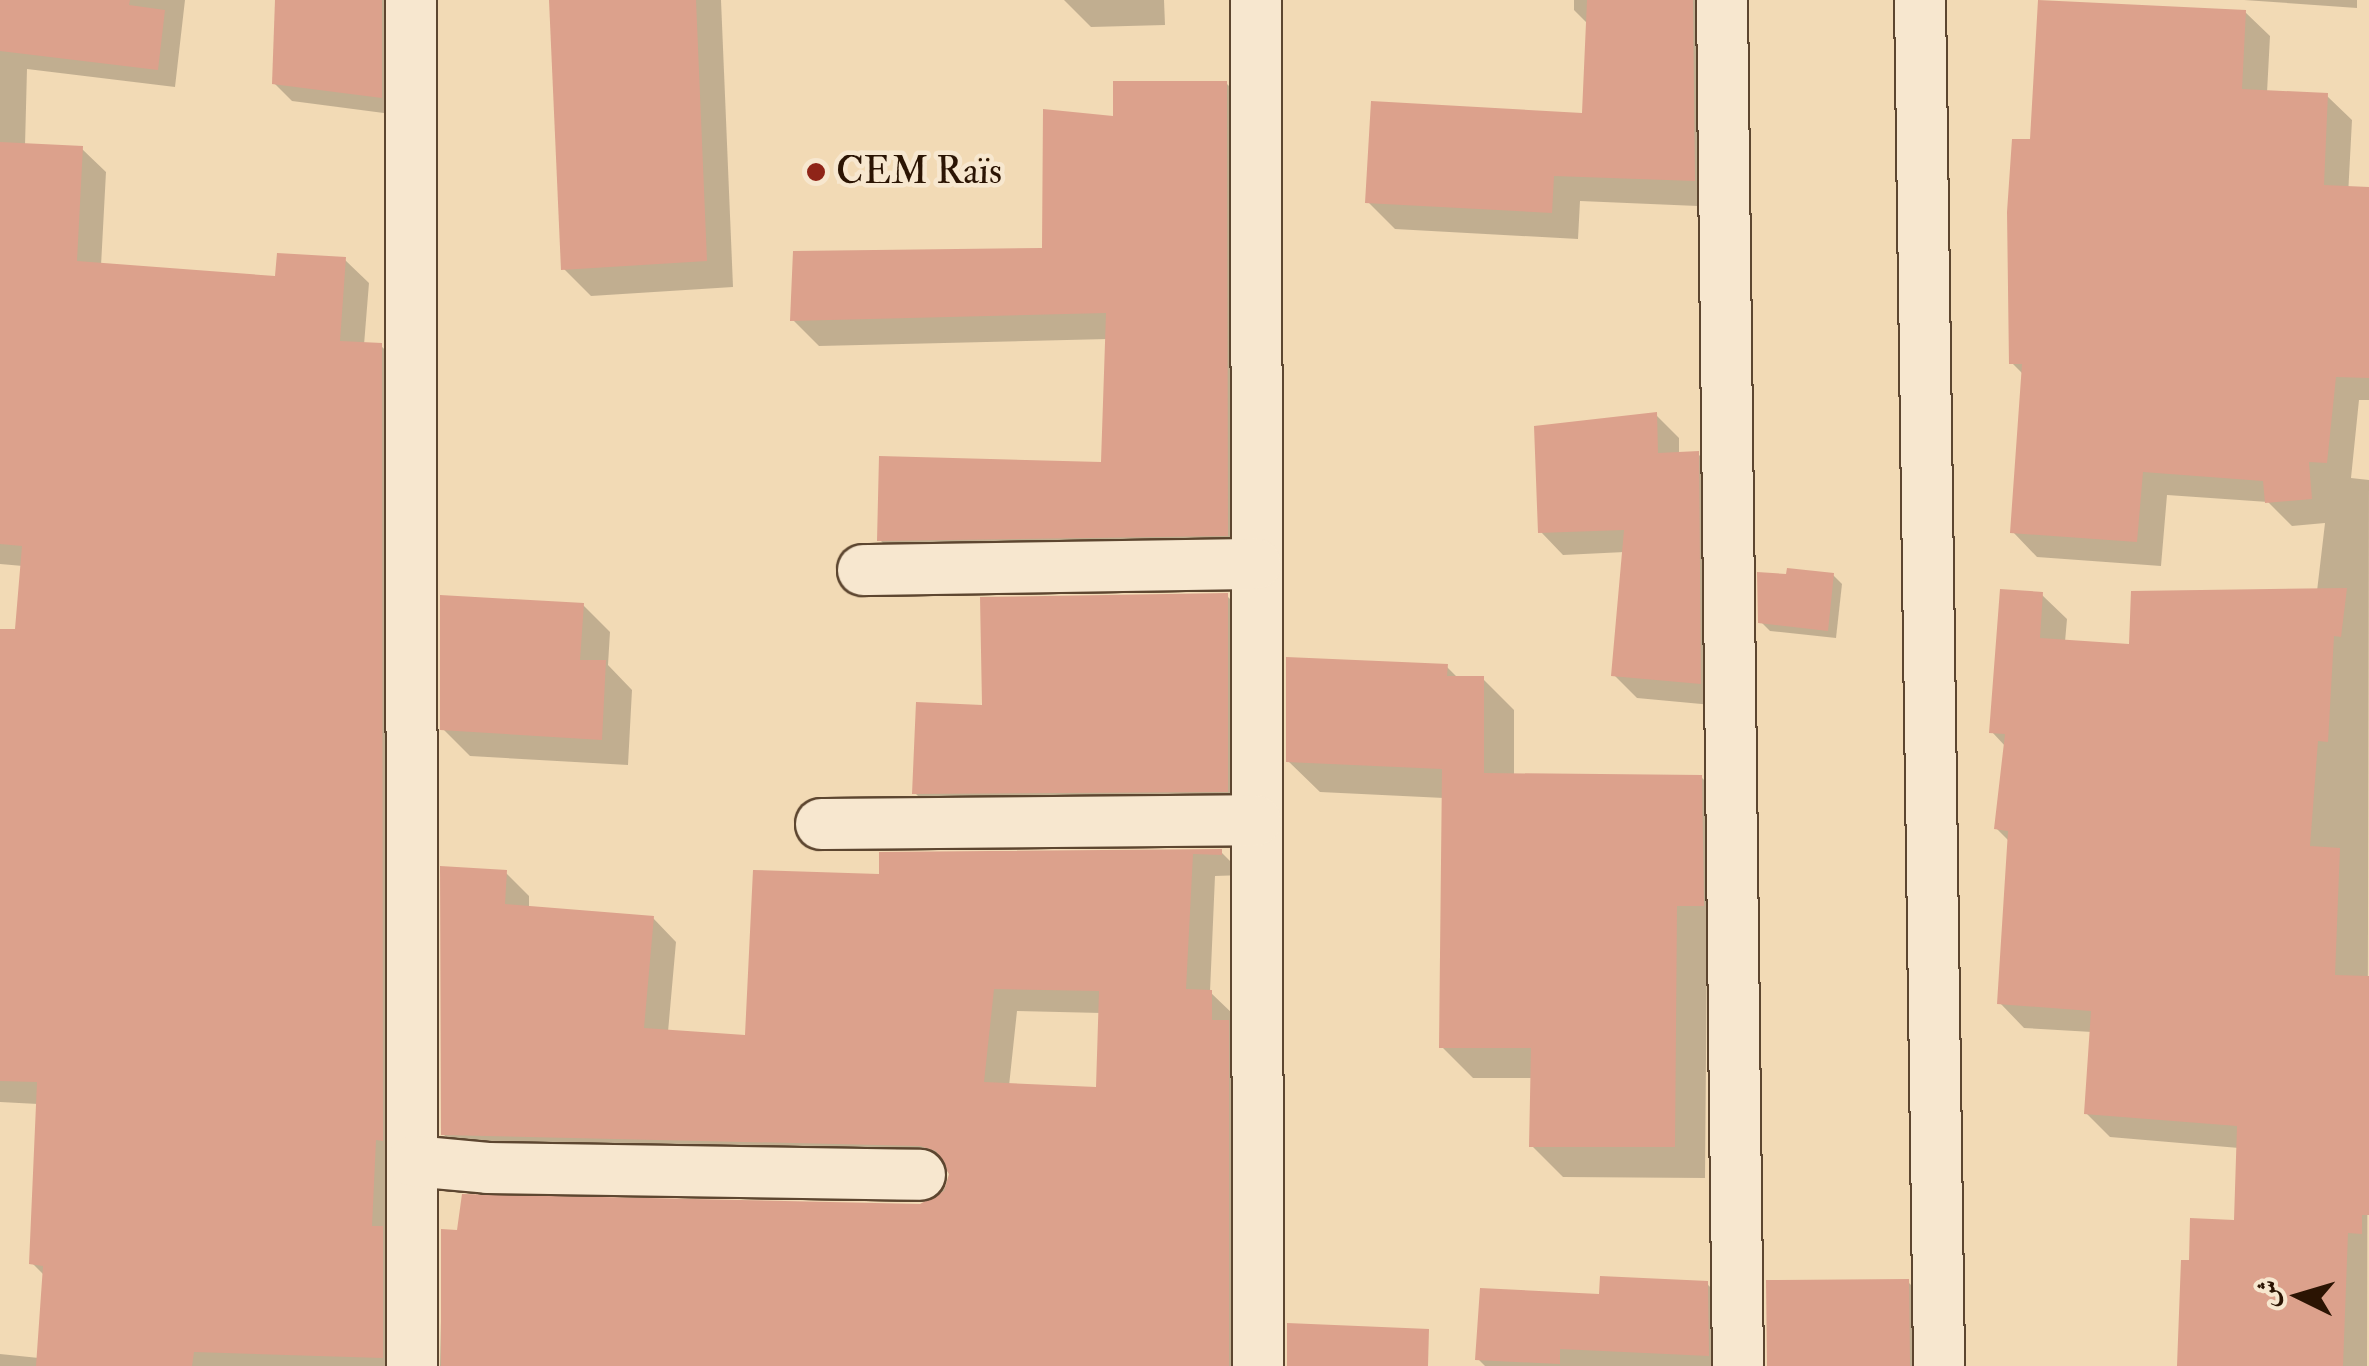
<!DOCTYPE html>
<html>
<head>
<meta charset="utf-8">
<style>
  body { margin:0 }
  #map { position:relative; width:2369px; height:1366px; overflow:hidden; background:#f2dab5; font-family:"IM FELL Double Pica",Amiri,serif }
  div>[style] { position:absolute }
  .shadow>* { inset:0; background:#0003 }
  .building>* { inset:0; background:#dca18c }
  .roads { filter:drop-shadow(2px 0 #5d4630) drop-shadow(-2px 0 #5d4630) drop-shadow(0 2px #5d4630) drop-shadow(0 -2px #5d4630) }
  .minor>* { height:50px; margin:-25px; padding:0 25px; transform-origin:25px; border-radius:25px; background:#f7e7cf }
  .dots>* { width:28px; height:28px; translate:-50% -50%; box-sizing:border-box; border:5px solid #f7e7cf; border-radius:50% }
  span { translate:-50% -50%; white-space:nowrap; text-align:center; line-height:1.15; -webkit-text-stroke:9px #f7e7cf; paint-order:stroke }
  .poi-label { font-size:38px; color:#2b1403 }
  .left { translate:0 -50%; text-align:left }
  .north { position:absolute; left:2249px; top:1246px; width:100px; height:100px; -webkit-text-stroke:8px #f7e7cf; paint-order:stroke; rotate:275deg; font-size:28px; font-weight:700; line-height:40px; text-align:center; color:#2b1403 }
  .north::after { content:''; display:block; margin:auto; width:35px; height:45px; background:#2b1403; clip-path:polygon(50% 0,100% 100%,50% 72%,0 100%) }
</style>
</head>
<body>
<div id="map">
  <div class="shadow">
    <div style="clip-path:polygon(0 0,185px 0,175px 87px,27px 69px,25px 146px,82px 149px,106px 172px,101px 266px,277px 278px,345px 260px,369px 283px,364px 345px,381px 346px,405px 369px,409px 1366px,0 1366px,0 1354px,39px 1358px,45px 1276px,32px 1263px,38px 1104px,0 1102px,0 632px,17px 632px,23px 566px,0 564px)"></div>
    <div style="clip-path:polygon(277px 0,409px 0,399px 115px,292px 101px,274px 83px)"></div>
    <div style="clip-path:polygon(552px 0,721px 0,733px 287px,591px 296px,564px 269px)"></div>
    <div style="clip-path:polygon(1064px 0,1164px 0,1165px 25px,1091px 27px)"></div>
    <div style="clip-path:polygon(1574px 0,1742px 0,1721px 207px,1580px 201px,1578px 239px,1395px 229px,1368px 202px,1585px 116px,1588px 24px,1574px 10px)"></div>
    <div style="clip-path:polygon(2244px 0,2357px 0,2357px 8px)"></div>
    <div style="clip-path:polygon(2245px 12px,2270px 36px,2267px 93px,2327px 96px,2352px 120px,2348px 196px,2369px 197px,2369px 400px,2359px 400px,2351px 478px,2369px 480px,2367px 1366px,2180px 1366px,2191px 1262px,2237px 1222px,2239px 1148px,2110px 1137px,2086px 1113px,2092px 1032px,2024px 1028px,2000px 1003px,2010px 842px,1996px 828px,2006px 747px,1992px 732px,2042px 595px,2067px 619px,2065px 642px,2132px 647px,2317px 591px,2325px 523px,2292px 526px,2268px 502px,2167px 495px,2161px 566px,2037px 557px,2013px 532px,2024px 375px,2012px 363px,2032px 142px)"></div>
    <div style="clip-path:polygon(1226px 83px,1252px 109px,1253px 561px,906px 566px,880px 540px,1104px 464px,1108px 339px,819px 346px,793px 320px,1045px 250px,1116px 119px)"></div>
    <div style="clip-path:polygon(1656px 415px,1679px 438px,1679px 454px,1698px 454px,1720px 476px,1723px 706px,1637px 698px,1614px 675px,1625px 552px,1563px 555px,1541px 532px)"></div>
    <div style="clip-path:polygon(1833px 575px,1842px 584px,1836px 638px,1770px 631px,1761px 622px)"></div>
    <div style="clip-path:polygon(1227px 596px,1249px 618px,1249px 812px,937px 815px,915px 793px,985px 707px)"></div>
    <div style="clip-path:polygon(583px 605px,610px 632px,608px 665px,632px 690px,628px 765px,470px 756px,443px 729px)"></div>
    <div style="clip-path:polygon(1447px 667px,1458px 678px,1483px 679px,1514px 710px,1514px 776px,1701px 777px,1733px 808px,1734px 936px,1707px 936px,1705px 1178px,1563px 1177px,1532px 1146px,1533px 1078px,1473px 1078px,1442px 1047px,1444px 798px,1320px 792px,1288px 761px)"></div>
    <div style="clip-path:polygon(evenodd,1221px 852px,1244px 875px,1215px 876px,1210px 992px,1235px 1016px,1252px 1366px,440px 1366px,443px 1231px,920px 1206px,936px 1202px,951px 1177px,946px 1169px,467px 1157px,443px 1134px,506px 873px,529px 896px,529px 908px,653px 918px,676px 942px,668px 1032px,747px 1038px,882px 877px,1221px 852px,1017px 1011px,1101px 1013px,1099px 1089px,1009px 1086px,1017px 1011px)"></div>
    <div style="clip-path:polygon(1908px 1282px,1929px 1303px,1930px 1366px,1769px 1366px)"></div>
    <div style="clip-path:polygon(1707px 1284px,1729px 1305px,1729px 1366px,1485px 1366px,1478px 1359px,1601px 1297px)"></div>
  </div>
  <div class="building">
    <div style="clip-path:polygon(0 0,130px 0,129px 5px,165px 10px,158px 70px,0 51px)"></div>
    <div style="clip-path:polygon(275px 0,382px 0,382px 98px,272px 84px)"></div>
    <div style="clip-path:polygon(549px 0,696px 0,707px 261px,561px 270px)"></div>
    <div style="clip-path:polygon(1587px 0,1693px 0,1695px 181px,1554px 176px,1552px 213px,1365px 203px,1371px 101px,1582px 113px)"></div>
    <div style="clip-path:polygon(2038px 0,2246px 10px,2242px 89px,2328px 93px,2324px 185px,2369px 187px,2369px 378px,2336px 377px,2327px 463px,2309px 462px,2312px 499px,2265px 503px,2263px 481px,2143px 472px,2137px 542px,2010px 533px,2022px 364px,2009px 364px,2007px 212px,2012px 139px,2030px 139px)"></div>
    <div style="clip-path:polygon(1113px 81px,1227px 81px,1228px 536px,877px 541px,879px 456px,1101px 462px,1106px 313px,790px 321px,793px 251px,1042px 248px,1043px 109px,1113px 116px)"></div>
    <div style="clip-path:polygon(0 142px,83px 146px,77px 261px,275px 276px,277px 253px,346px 257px,340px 341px,382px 343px,383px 1141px,376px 1140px,372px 1226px,383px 1226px,383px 1358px,194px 1352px,192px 1366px,36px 1366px,43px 1266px,29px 1264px,37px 1082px,0 1081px,0 629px,15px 629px,22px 546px,0 544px)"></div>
    <div style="clip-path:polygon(1657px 412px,1658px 453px,1699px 451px,1701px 684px,1611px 676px,1624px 530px,1538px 533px,1534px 426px)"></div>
    <div style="clip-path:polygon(1787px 568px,1834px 573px,1828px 631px,1758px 623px,1757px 572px,1786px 574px)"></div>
    <div style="clip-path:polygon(2347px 588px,2341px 637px,2334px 636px,2328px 742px,2318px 741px,2310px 846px,2340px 848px,2335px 975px,2369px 976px,2369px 1215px,2362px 1215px,2362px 1234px,2348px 1233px,2343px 1366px,2177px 1366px,2181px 1260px,2189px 1260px,2190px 1218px,2234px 1220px,2237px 1126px,2084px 1114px,2091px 1011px,1997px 1004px,2008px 831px,1994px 829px,2005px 734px,1989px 733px,2000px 589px,2043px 592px,2040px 638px,2129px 644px,2131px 591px)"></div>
    <div style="clip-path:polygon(1228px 593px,1228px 792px,912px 794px,916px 702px,982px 705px,980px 597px)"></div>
    <div style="clip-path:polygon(440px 595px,584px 603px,580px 660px,606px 660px,602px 740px,440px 730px)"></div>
    <div style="clip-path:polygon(1286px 657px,1448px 664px,1447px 676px,1484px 676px,1484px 773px,1702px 775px,1704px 906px,1677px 906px,1675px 1147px,1529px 1147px,1531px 1048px,1439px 1048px,1442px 769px,1286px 762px)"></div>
    <div style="clip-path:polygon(evenodd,1222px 849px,1222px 855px,1193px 854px,1186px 989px,1212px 990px,1212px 1020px,1229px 1020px,1229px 1366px,441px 1366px,441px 1229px,457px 1230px,462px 1194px,920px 1204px,944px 1191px,949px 1174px,936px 1151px,920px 1146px,441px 1135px,440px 866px,507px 870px,505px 904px,654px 916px,644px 1028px,745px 1035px,753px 870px,879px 874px,879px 852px,1222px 849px,994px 989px,1099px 991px,1096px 1087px,984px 1082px,994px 989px)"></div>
    <div style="clip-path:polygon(1600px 1276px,1708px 1281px,1709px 1356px,1560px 1349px,1560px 1364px,1475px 1360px,1480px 1288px,1599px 1294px)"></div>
    <div style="clip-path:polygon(1909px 1279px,1910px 1366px,1767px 1366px,1766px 1280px)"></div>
    <div style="clip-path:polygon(1287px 1323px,1429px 1329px,1428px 1366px,1287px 1366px)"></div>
  </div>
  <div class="roads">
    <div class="minor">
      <div style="left:411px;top:0;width:1366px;rotate:89.96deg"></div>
      <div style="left:1256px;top:0;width:1366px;rotate:89.92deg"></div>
      <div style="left:1722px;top:0;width:1366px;rotate:89.33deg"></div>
      <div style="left:1920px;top:0;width:1366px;rotate:89.2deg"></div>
      <div style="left:863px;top:570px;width:393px;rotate:-0.9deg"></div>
      <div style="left:821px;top:824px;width:435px;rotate:-0.5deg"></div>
      <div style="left:413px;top:1161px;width:75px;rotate:5.3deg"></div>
      <div style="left:488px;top:1168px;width:432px;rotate:0.9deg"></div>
    </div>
  </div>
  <div class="dots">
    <div style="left:816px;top:172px;background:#8f2418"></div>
  </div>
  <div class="poi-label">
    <span class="left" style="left:836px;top:172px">CEM Raïs</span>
  </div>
  <div class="north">ش</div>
</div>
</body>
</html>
